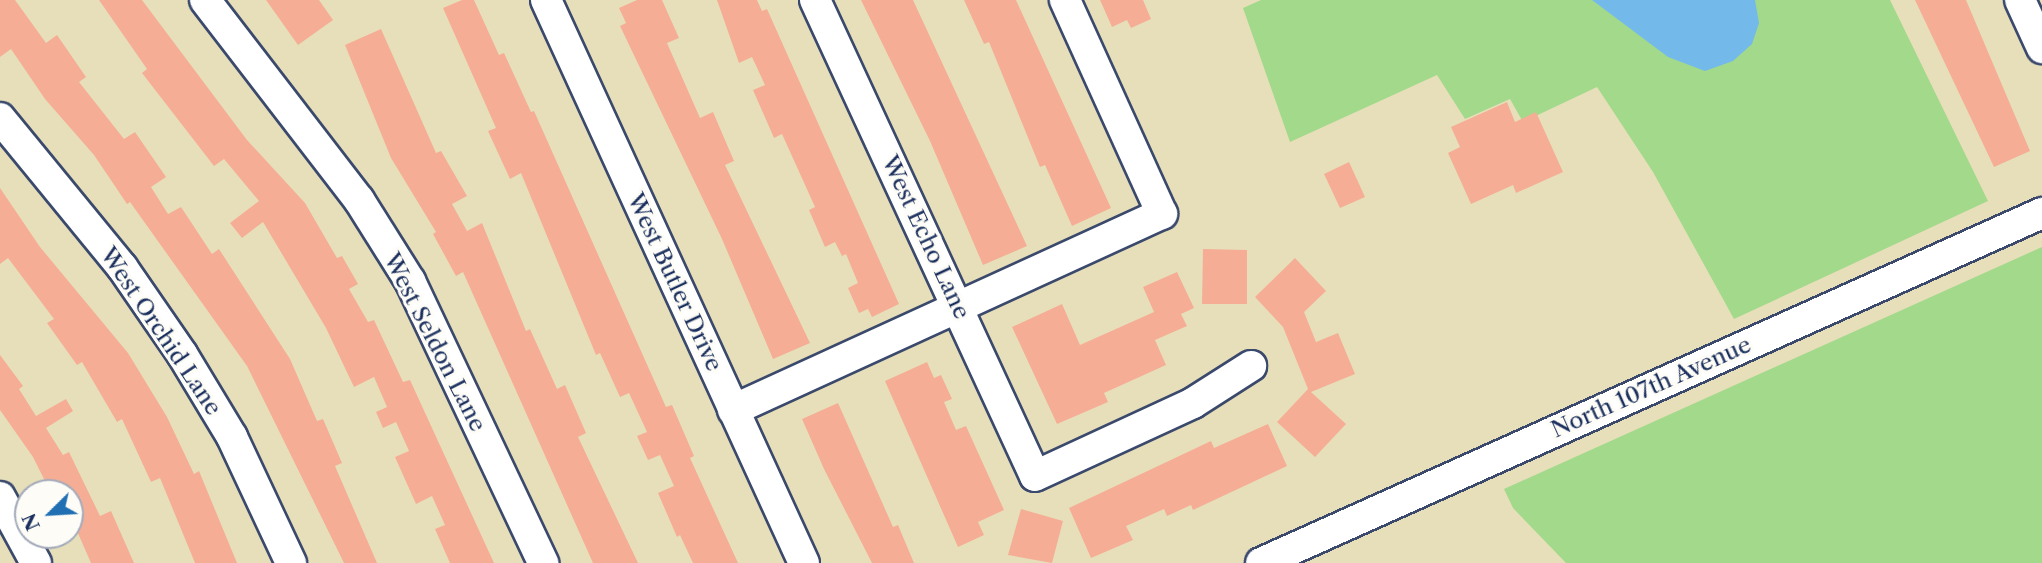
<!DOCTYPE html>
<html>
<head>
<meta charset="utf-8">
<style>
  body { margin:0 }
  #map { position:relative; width:2042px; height:563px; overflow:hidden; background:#e7dfba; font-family:"Libre Caslon Text",serif }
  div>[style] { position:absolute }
  .green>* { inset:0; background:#a3d98a }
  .water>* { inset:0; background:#73baea }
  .building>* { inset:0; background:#f5ae95 }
  .roads { filter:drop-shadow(2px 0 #3a496c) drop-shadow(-2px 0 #3a496c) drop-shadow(0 2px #3a496c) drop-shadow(0 -2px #3a496c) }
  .minor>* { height:30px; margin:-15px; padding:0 15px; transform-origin:15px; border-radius:15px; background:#fff }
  span { translate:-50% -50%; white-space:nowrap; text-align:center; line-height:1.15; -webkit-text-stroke:6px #fdfcf7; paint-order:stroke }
  .street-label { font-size:23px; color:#1b2f5e }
  .north { position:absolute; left:14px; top:479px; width:70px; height:70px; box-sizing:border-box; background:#fdfcf7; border:2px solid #a3aaba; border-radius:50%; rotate:246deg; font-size:19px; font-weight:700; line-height:28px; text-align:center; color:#1b2f5e }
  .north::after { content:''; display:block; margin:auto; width:24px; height:32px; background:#1f6fb2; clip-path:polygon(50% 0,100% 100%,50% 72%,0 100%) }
</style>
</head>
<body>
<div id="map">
  <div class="green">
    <div style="clip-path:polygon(1261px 0,1890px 0,1988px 201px,1734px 319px,1653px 172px,1597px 87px,1523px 122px,1510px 99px,1465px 119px,1437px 75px,1290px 142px,1243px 8px)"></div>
    <div style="clip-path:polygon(2042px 247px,2042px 563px,1566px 563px,1513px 508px,1504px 489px)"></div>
  </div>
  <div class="water">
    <div style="clip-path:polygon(1592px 0,1755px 0,1759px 23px,1752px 44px,1733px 61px,1705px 71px,1668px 57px)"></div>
  </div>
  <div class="building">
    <div style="clip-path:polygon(0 0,15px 0,46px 43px,57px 35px,86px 77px,79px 82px,124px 139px,135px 132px,166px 177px,151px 187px,168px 214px,181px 207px,212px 254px,219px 249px,290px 359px,317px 421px,323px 419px,342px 463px,335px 466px,377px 563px,344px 563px,247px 366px,130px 202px,127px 204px,94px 155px,45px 99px,11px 49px,0 57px)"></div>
    <div style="clip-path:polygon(99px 0,142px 0,247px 140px,305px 203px,337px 258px,342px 256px,358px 284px,349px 289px,368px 322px,374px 320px,403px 382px,410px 380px,494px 563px,450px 563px,435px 529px,445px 525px,432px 496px,416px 504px,395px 457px,409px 451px,396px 422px,383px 428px,376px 412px,387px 407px,374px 377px,354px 387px,326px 328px,263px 222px,242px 238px,230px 223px,259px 201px,224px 159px,214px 166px,142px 73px,147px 69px)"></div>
    <div style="clip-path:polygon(266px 0,319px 0,333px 20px,298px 45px)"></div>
    <div style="clip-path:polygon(462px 0,474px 0,499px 55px,504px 53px,531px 112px,534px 111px,666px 407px,672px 405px,694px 456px,690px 458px,738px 563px,693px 563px,680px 535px,677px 537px,658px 493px,674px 486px,660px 455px,648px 460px,637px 436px,647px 432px,629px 393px,620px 397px,600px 353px,596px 355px,521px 173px,510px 179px,488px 131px,496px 128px,443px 8px)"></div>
    <div style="clip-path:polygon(637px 0,662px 0,679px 38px,667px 43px,700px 118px,713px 112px,734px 161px,725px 165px,810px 343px,773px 359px,722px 239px,620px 26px,626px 23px,619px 8px)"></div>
    <div style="clip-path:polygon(717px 0,757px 0,762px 11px,767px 9px,899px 304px,872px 317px,868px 309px,859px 313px,848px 288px,858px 283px,846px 254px,842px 256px,835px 242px,825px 247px,809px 210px,815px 207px,782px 134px,774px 138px,753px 90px,765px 85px,752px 57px,739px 63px)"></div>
    <div style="clip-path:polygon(861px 0,913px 0,1027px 246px,983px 265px,930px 141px)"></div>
    <div style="clip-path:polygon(964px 0,1016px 0,1111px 208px,1072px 226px,1045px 165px,1040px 167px,989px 42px,984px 44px)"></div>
    <div style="clip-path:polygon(1100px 0,1143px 0,1151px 19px,1131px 28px,1127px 20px,1112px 27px)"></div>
    <div style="clip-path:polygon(1915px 0,1966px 0,2030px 151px,1994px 167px)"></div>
    <div style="clip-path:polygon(381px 29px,436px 153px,441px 151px,467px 196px,452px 204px,467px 231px,482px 223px,526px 331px,530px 329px,557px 389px,565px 385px,586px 433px,578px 437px,638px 563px,593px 563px,463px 272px,456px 276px,433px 234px,436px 232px,391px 158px,345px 45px)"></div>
    <div style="clip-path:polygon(1507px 102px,1515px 122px,1536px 112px,1563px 172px,1516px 193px,1513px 185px,1471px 204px,1448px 153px,1460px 147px,1451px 127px)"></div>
    <div style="clip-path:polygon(1349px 162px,1365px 197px,1340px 208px,1324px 174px)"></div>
    <div style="clip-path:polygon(0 188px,40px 247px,128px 353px,167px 417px,194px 474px,199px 471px,237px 563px,195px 563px,160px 478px,151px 482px,122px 419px,117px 422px,82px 362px,77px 365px,47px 323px,54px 319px,8px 258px,0 264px)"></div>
    <div style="clip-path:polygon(1203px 249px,1247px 250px,1247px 304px,1202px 304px)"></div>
    <div style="clip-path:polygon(1295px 258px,1326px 291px,1304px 312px,1316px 342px,1338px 333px,1355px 374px,1311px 392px,1346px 424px,1315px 457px,1277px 422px,1308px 389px,1283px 327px,1255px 297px)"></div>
    <div style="clip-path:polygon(1177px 272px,1194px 308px,1181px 314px,1187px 326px,1155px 340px,1166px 365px,1104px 393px,1108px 402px,1057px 424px,1012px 327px,1062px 304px,1080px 345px,1154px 312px,1143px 287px)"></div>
    <div style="clip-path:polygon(0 355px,23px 386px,19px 389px,36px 416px,66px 399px,73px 411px,46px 428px,63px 455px,69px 452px,100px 516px,111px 511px,134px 563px,91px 563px,70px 515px,70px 493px,51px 493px,33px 457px,0 410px)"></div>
    <div style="clip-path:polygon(927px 362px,934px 378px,941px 375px,952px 399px,944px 402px,956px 430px,966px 426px,1004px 510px,978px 522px,984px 535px,958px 547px,885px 381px)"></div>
    <div style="clip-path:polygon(838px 403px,893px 527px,898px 525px,914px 563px,872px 563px,824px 469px,802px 419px)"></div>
    <div style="clip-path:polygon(1268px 424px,1287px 466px,1193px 510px,1191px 505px,1167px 516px,1164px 509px,1126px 526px,1133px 540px,1091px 558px,1069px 508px,1211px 441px,1214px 448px)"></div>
    <div style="clip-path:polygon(1021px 509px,1063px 521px,1052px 563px,1008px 555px)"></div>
  </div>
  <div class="roads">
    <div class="minor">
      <div style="left:205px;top:0;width:252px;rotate:52.4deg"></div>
      <div style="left:359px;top:200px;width:96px;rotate:57.8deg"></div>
      <div style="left:410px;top:281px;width:312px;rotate:64.7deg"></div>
      <div style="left:546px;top:0;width:619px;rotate:65.38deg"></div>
      <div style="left:815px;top:0;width:524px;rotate:65.19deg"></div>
      <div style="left:1035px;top:476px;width:174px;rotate:-24.8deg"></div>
      <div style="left:1193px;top:403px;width:69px;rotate:-32.5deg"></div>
      <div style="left:2020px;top:0;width:53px;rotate:65.4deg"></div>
      <div style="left:0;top:118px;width:193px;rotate:50.7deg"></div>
      <div style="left:122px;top:267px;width:106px;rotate:55.4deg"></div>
      <div style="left:182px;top:354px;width:97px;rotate:58.9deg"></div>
      <div style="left:232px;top:437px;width:139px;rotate:64.9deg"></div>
      <div style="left:733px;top:410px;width:472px;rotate:-24.6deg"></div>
      <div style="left:1162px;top:214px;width:235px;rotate:-114.4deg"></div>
      <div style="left:0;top:497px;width:75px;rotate:61.4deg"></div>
      <div style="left:1261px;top:563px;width:856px;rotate:-24.14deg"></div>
    </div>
  </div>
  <div class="street-label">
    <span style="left:926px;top:237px;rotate:65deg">West Echo Lane</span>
    <span style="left:675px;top:282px;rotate:65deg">West Butler Drive</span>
    <span style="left:161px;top:331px;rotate:56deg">West Orchid Lane</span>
    <span style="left:435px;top:342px;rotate:63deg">West Seldon Lane</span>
    <span style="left:1651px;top:387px;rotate:-24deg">North 107th Avenue</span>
  </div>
  <div class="north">N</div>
</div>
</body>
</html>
